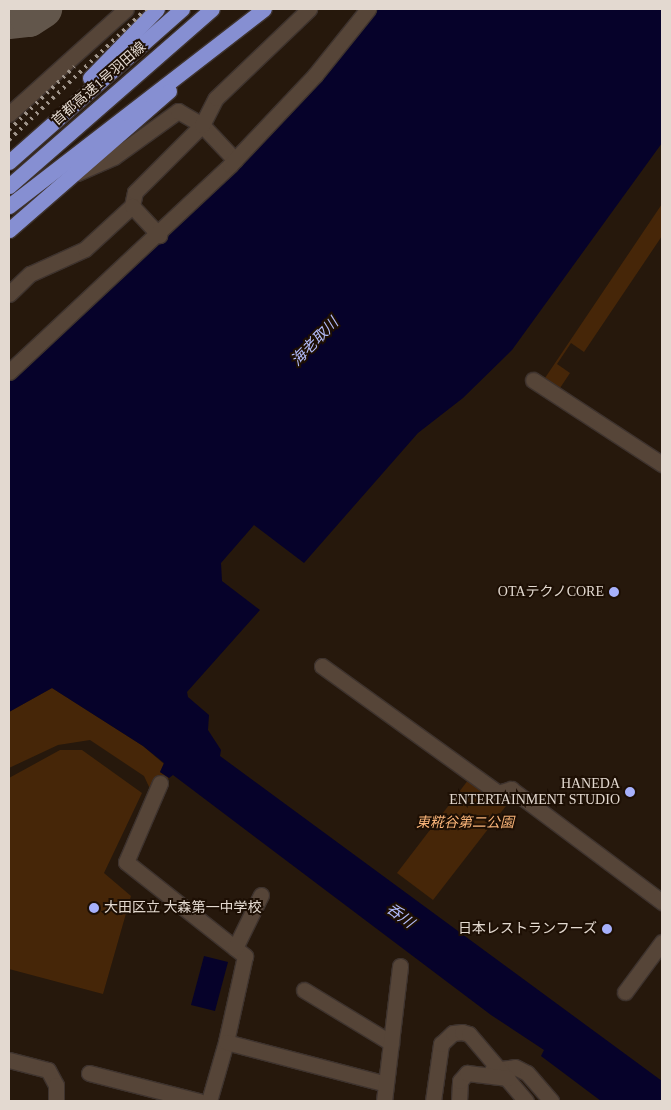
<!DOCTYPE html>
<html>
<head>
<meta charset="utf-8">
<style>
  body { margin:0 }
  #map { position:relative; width:671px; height:1110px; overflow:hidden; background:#26180c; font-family:"Times New Roman","Noto Sans JP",serif }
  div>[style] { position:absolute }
  .green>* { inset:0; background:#462608 }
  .water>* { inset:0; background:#06022a }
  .taxiway>* { height:38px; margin:-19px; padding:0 19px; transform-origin:19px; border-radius:19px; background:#62564b }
  .roads { filter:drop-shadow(1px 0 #3e332e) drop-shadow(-1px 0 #3e332e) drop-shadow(0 1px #3e332e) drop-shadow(0 -1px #3e332e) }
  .minor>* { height:15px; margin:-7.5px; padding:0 7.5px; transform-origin:7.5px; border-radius:7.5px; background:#564538 }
  .highway>* { height:15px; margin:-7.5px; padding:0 7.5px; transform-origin:7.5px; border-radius:7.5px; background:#868fd2 }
  .rail>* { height:4px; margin-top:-2px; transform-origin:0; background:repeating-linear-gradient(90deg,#9f948a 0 2.5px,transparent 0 7.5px) }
  .dots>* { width:14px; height:14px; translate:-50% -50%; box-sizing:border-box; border:2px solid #1d0f04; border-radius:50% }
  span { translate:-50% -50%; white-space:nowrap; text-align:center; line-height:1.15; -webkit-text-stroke:4px #1d0f04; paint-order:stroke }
  .street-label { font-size:14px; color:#e3d9d0 }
  .poi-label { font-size:14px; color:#e3d9d0 }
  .right { translate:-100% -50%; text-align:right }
  .left { translate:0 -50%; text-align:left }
  .park-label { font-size:14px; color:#f9b479; font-style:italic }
  .water-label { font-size:15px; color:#b2bbf9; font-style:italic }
  .frame { position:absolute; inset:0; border:10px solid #e3d9d0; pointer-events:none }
</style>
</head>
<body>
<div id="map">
  <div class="green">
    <div style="clip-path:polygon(662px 204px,662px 236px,584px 352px,571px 343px,557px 364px,570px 373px,560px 388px,545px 378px)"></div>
    <div style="clip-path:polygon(52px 688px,143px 746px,164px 764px,160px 772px,169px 778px,151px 791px,144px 776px,90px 740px,58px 745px,9px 768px,9px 712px)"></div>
    <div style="clip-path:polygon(60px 750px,82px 750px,142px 793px,104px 873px,131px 896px,103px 994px,9px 969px,9px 778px)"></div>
    <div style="clip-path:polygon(472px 775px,516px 793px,433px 900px,397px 873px)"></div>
  </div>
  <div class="water">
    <div style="clip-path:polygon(377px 9px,662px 9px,662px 143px,512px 350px,463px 398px,418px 433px,304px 563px,254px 525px,221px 563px,222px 581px,260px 610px,187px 692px,188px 697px,209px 715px,208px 730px,221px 750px,220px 756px,662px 1081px,662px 1101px,601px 1101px,541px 1056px,544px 1050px,491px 1015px,173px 775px,169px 778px,160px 772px,164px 763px,143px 746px,52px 688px,9px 712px,9px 382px,221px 185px,285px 120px)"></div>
    <div style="clip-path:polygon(204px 956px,228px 962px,215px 1011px,191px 1005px)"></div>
  </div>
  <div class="taxiway">
    <div style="left:9px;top:20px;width:20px;rotate:-6deg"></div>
    <div style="left:29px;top:18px;width:17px;rotate:-33deg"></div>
  </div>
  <div class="roads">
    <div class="minor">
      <div style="left:9px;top:114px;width:157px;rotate:-41.9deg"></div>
      <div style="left:77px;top:173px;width:40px;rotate:-23.4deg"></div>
      <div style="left:114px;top:157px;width:79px;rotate:-35.7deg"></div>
      <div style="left:178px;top:111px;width:28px;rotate:30deg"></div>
      <div style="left:202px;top:125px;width:48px;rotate:46.7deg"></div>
      <div style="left:132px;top:206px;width:14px;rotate:-78deg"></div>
      <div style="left:135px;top:192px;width:95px;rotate:-45deg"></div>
      <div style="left:202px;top:125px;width:30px;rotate:-63deg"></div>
      <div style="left:216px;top:98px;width:129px;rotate:-43.7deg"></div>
      <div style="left:9px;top:294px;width:29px;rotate:-44deg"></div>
      <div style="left:30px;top:274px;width:60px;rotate:-24.4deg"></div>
      <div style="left:85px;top:249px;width:64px;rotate:-42.5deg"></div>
      <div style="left:132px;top:206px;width:40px;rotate:47deg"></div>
      <div style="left:9px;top:372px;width:303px;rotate:-43.1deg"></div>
      <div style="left:230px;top:165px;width:124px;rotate:-46.6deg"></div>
      <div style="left:315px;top:75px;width:85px;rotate:-51.2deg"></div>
      <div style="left:533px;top:380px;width:154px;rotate:33.1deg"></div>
      <div style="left:322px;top:666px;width:217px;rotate:35.8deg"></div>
      <div style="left:498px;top:793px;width:14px;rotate:-17deg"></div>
      <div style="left:511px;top:789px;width:189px;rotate:36.8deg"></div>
      <div style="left:160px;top:783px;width:86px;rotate:113.3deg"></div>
      <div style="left:126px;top:862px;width:152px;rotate:38.3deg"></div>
      <div style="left:245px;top:956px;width:88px;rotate:102.5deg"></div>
      <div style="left:235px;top:948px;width:59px;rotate:-63.9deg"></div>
      <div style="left:304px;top:990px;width:102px;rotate:31.3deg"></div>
      <div style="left:625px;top:992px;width:62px;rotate:-53.5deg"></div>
      <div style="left:9px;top:1060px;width:40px;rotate:14.4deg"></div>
      <div style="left:48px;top:1070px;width:17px;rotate:62deg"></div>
      <div style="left:56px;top:1085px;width:16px;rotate:90deg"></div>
      <div style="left:492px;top:1070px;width:23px;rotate:-7deg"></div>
      <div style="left:515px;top:1067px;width:13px;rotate:27deg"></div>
      <div style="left:527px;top:1073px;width:37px;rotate:49deg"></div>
      <div style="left:89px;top:1073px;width:114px;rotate:14.3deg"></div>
      <div style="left:209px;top:1101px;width:61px;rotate:-73.9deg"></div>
      <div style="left:226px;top:1042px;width:165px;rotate:14.7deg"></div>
      <div style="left:384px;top:1101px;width:136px;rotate:-83.2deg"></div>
      <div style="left:433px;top:1101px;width:58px;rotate:-82deg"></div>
      <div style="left:441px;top:1044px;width:16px;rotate:-43deg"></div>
      <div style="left:453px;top:1033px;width:9px;rotate:-6deg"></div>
      <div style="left:462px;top:1032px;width:7px;rotate:16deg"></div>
      <div style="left:469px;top:1034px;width:88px;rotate:49.6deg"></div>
      <div style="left:459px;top:1101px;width:20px;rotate:-87deg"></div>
      <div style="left:460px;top:1081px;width:11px;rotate:-49deg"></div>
      <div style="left:467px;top:1073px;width:41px;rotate:7deg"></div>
    </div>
    <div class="highway">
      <div style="left:90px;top:78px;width:96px;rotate:-45.8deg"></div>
      <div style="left:9px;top:162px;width:231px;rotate:-41.5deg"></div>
      <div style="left:9px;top:186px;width:269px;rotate:-41.1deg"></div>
      <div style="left:9px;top:206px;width:322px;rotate:-37.7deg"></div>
      <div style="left:9px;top:230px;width:212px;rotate:-41deg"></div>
    </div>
  </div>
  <div class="rail">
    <div style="left:9px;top:130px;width:91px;rotate:-44.1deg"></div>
    <div style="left:9px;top:140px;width:190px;rotate:-43.7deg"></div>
  </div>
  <div class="dots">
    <div style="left:614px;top:592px;background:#a7b1fc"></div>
    <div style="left:630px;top:792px;background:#a7b1fc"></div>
    <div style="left:94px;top:908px;background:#a7b1fc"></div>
    <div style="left:607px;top:929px;background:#a7b1fc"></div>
  </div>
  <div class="street-label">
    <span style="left:99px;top:84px;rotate:-41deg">首都高速1号羽田線</span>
  </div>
  <div class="poi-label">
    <span class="right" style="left:604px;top:592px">OTAテクノCORE</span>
    <span class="right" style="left:620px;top:792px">HANEDA<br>ENTERTAINMENT STUDIO</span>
    <span class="left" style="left:104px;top:908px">大田区立 大森第一中学校</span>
    <span class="right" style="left:597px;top:929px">日本レストランフーズ</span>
  </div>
  <div class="park-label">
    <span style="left:465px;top:823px">東糀谷第二公園</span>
  </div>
  <div class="water-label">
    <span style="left:315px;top:342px;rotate:-46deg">海老取川</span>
    <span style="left:400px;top:916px;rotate:37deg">呑川</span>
  </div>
  <div class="frame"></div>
</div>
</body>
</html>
